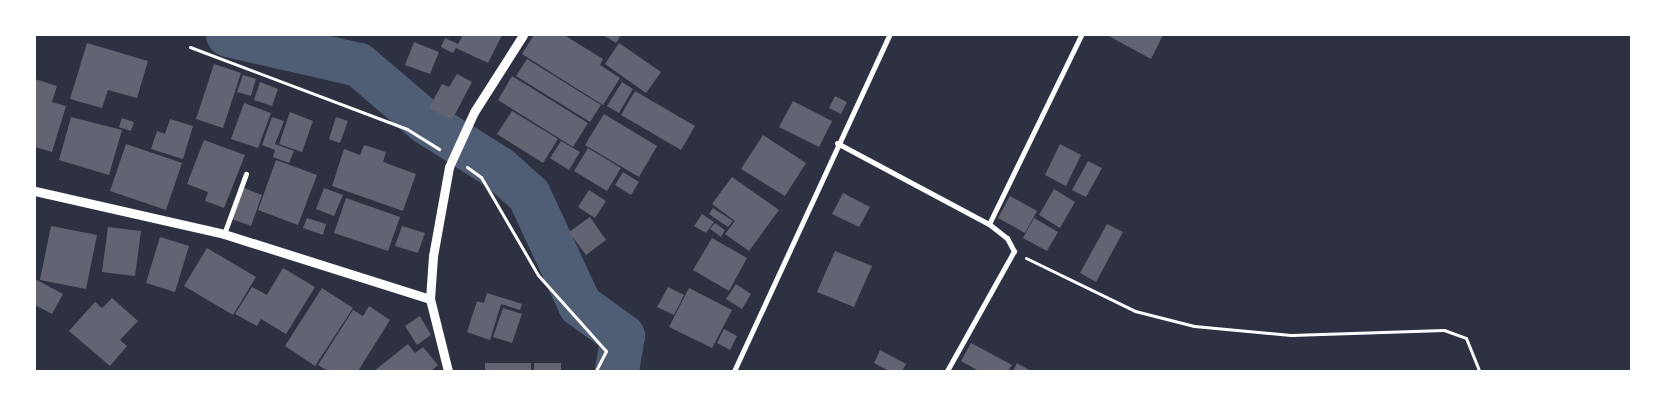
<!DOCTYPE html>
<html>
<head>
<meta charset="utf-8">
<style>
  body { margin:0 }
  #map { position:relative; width:1666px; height:406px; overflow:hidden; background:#2d3142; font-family:"DM Sans",sans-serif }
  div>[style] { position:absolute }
  .river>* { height:44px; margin:-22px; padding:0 22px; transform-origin:22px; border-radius:22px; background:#4f5d75 }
  .building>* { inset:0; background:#626471 }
  .path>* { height:3px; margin:-1.5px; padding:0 1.5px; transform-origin:1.5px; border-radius:1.5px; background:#fff }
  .minor>* { height:5px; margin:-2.5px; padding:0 2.5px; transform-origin:2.5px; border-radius:2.5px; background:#fff }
  .tertiary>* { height:9px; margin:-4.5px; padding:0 4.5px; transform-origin:4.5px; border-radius:4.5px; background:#fff }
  span { translate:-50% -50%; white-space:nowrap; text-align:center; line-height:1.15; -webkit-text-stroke:5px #fff; paint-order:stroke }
  .frame { position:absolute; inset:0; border:36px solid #fff; pointer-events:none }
</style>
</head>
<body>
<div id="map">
  <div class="river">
    <div style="left:228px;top:35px;width:134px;rotate:12.9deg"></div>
    <div style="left:359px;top:65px;width:89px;rotate:40.5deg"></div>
    <div style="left:427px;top:123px;width:86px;rotate:32.2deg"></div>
    <div style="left:500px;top:169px;width:39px;rotate:42deg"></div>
    <div style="left:529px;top:195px;width:121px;rotate:65.1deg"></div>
    <div style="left:580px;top:305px;width:53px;rotate:35.8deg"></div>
    <div style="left:623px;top:336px;width:36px;rotate:100deg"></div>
  </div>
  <div class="building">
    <div style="clip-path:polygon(463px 35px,502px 35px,488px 63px,456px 48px,453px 53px,441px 47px,445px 38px,458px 44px)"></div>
    <div style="clip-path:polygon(534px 35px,564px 35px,603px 59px,600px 65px,620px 78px,603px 105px,522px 54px)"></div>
    <div style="clip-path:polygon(603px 35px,621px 35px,616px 43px)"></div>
    <div style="clip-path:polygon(1107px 35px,1163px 35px,1151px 59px)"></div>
    <div style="clip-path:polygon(414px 42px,439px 52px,430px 74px,405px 65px)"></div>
    <div style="clip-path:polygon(87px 43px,148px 61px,137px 98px,108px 90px,102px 108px,70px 99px)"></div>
    <div style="clip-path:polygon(619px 43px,661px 72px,646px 93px,605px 64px)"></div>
    <div style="clip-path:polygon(527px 59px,601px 105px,590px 122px,516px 76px)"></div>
    <div style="clip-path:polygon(214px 64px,241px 73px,223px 128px,196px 119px)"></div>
    <div style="clip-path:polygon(457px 74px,472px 82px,452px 120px,429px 108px,442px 84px,449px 87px)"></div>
    <div style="clip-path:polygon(243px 75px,256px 79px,251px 96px,237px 92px)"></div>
    <div style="clip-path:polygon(512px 76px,588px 123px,573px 147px,498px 100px)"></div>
    <div style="clip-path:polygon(35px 79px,57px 86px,52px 102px,66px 106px,52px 152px,35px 147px)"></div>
    <div style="clip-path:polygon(260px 82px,278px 89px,272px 106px,254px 100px)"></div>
    <div style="clip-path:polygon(622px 82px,633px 89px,619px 113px,607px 106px)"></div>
    <div style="clip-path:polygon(635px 91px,695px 126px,681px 150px,621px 115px)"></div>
    <div style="clip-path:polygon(835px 96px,847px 102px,841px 114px,829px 108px)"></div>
    <div style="clip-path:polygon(793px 101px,832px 121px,819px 147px,779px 127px)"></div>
    <div style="clip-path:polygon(244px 103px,271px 113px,258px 148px,231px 139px)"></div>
    <div style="clip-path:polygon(512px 111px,558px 139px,543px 163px,497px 134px)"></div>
    <div style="clip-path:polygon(290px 112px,313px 121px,302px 152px,279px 144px)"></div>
    <div style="clip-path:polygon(604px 114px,657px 146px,639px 177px,585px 145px)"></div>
    <div style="clip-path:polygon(71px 117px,122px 130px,109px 175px,59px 160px)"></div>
    <div style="clip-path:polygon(272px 117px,284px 121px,275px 144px,294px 151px,289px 163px,273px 157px,275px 150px,262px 145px)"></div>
    <div style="clip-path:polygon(336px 117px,348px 121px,340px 143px,329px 139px)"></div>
    <div style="clip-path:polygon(122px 118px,134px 122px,131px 131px,119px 127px)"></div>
    <div style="clip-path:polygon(170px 119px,193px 126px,183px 159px,151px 149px,157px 131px,165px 134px)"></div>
    <div style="clip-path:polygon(763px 135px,806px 163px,785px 196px,741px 169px)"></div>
    <div style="clip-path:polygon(204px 140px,245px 155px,224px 208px,205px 201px,208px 192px,187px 184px)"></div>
    <div style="clip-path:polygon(561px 141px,580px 152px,569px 170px,550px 158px)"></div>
    <div style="clip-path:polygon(126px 144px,182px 163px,166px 210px,110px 191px)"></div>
    <div style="clip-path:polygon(1060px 144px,1081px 155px,1066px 186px,1045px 175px)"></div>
    <div style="clip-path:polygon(364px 145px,386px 152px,383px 162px,416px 174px,403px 211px,332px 186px,344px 149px,360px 155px)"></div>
    <div style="clip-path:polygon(588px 148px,621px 168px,607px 191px,574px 171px)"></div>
    <div style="clip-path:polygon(276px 160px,317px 175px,298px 225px,258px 210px)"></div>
    <div style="clip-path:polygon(1088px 161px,1102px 168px,1086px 197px,1072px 190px)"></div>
    <div style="clip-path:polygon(623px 172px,639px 182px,631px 195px,615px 185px)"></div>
    <div style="clip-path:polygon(732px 177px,779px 210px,749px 251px,725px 234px,735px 221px,712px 204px)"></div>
    <div style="clip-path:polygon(244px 188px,262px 195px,251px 226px,232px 219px)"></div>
    <div style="clip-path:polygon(324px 188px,343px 195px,334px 216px,316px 209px)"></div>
    <div style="clip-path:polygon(1054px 189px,1075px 202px,1060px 228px,1039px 215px)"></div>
    <div style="clip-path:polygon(589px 190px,606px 201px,595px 218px,578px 207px)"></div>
    <div style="clip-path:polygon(843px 193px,870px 207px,859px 227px,832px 214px)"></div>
    <div style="clip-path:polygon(1010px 196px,1037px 211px,1025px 233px,998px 218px)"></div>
    <div style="clip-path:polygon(346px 198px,400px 217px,388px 251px,334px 233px)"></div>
    <div style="clip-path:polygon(713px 208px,733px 221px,728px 227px,709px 214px)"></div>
    <div style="clip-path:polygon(702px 214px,714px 222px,706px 233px,694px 226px)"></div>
    <div style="clip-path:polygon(590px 217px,606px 240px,586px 255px,569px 232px)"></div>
    <div style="clip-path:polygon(307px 218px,326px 224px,323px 235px,303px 228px)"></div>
    <div style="clip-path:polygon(1034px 218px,1058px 232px,1047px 251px,1023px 238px)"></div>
    <div style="clip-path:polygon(715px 223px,725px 230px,721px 237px,710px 229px)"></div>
    <div style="clip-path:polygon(1107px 224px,1123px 232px,1096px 282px,1080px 273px)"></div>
    <div style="clip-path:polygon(51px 226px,97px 235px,86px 289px,40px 280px)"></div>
    <div style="clip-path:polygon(402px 226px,425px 233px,418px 253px,395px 246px)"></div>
    <div style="clip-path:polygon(108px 227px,141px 231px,135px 276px,102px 272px)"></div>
    <div style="clip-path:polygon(160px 237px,189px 246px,175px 292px,146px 283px)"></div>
    <div style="clip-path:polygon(712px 238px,747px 258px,729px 291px,693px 270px)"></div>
    <div style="clip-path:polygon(207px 248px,256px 277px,233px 315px,184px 286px)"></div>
    <div style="clip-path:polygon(835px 251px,872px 266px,854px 307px,817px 292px)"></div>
    <div style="clip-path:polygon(283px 268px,315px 287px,286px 334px,261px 319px,257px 326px,235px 314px,252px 287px,267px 295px)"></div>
    <div style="clip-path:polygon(35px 279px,63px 294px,52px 314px,35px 305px)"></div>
    <div style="clip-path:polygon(736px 284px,751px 294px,742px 309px,726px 299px)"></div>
    <div style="clip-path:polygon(668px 287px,684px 295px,674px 315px,657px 307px)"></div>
    <div style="clip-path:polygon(322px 288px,353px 308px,315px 366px,285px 346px)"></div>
    <div style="clip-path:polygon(689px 288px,732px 310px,712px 348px,669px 327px)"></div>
    <div style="clip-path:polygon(487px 293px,522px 304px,520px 310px,501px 304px,490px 340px,467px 332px,477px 301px,484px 303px)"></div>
    <div style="clip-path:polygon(112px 298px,138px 321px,120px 340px,127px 346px,110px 366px,69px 331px,95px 302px,102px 308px)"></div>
    <div style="clip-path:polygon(369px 306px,390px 320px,358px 371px,328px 371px,318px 365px,353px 310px,363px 316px)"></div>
    <div style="clip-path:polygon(503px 308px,522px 314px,512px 343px,493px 337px)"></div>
    <div style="clip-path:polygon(420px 316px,431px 335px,417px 345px,405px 326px)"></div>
    <div style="clip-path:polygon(724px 329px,737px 336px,730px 350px,717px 343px)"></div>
    <div style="clip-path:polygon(971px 343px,1012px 365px,1008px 371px,979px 371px,961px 361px)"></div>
    <div style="clip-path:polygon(408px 344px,415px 353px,423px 347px,438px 365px,431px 371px,374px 371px)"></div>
    <div style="clip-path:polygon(880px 350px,906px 364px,902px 371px,889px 371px,874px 363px)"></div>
    <div style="clip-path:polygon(485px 363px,531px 363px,531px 371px,485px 371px)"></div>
    <div style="clip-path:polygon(534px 363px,561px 363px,561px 371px,534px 371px)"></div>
    <div style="clip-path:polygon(1017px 363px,1031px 371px,1013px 371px)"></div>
  </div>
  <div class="path">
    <div style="left:190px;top:47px;width:232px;rotate:20.7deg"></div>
    <div style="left:407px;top:129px;width:38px;rotate:32deg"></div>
    <div style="left:467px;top:167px;width:17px;rotate:36deg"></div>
    <div style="left:481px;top:177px;width:113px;rotate:59.8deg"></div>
    <div style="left:538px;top:275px;width:102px;rotate:48.2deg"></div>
    <div style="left:606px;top:351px;width:22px;rotate:117deg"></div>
    <div style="left:1026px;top:258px;width:121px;rotate:25.9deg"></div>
    <div style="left:1135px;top:311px;width:61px;rotate:14.3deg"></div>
    <div style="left:1194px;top:326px;width:97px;rotate:5.3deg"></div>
    <div style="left:1291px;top:335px;width:153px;rotate:-1.9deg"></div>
    <div style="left:1444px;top:330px;width:23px;rotate:20deg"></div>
    <div style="left:1466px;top:338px;width:35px;rotate:68deg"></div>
  </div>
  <div class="minor">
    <div style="left:837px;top:143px;width:172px;rotate:28.1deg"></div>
    <div style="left:989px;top:224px;width:23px;rotate:38deg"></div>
    <div style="left:1007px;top:238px;width:15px;rotate:62deg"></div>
    <div style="left:1014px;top:251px;width:137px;rotate:119.2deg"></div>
    <div style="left:989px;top:224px;width:210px;rotate:-64deg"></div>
    <div style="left:224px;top:234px;width:64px;rotate:-69.9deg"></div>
    <div style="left:734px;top:371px;width:370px;rotate:-65.2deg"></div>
  </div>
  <div class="tertiary">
    <div style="left:35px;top:191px;width:194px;rotate:12.8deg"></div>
    <div style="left:224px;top:234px;width:216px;rotate:17.5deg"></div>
    <div style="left:448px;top:371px;width:74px;rotate:-104deg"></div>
    <div style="left:430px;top:299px;width:43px;rotate:-86deg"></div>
    <div style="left:433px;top:256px;width:90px;rotate:-79.8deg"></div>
    <div style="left:449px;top:167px;width:60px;rotate:-65.6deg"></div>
    <div style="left:474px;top:112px;width:91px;rotate:-57.5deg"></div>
  </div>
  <div class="frame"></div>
</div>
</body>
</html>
